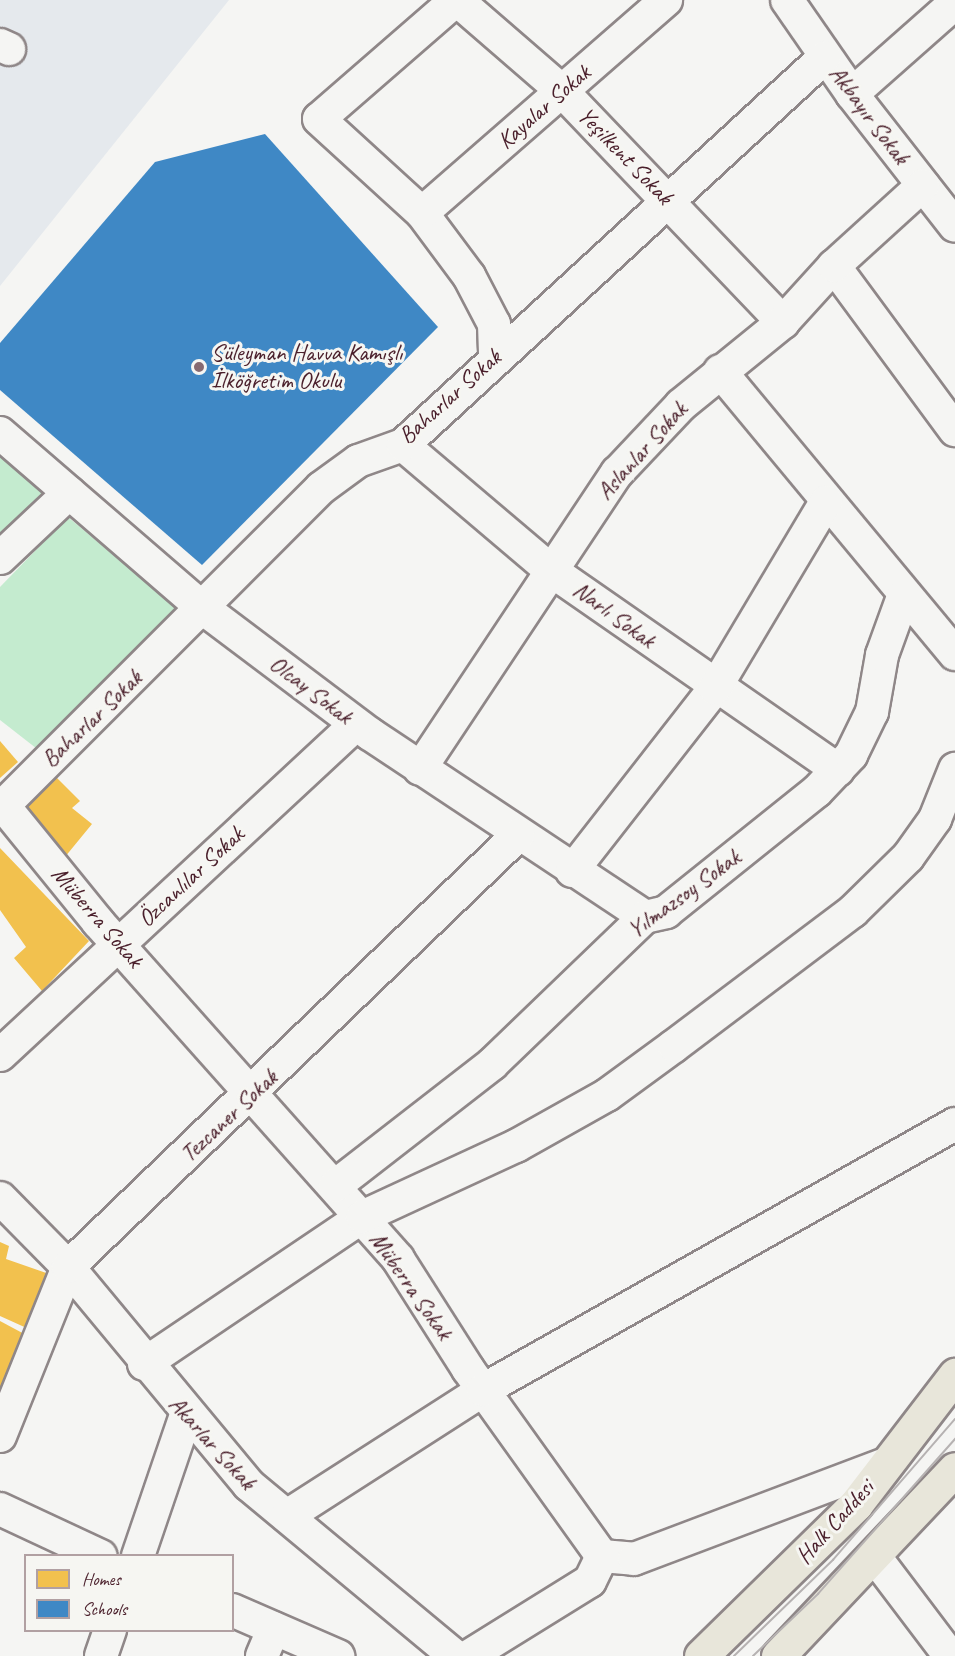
<!DOCTYPE html>
<html>
<head>
<meta charset="utf-8">
<style>
  body { margin:0 }
  #map { position:relative; width:955px; height:1656px; overflow:hidden; background:#f5f5f3; font-family:Caveat,sans-serif }
  div>[style] { position:absolute }
  .built>* { inset:0; background:#e5e9ed }
  .green>* { inset:0; background:#c4ebcf }
  .homes>* { inset:0; background:#f2c14e }
  .schools>* { inset:0; background:#3f88c5 }
  .roads { filter:drop-shadow(2px 0 #8f8788) drop-shadow(-2px 0 #8f8788) drop-shadow(0 2px #8f8788) drop-shadow(0 -2px #8f8788) }
  .minor>* { height:32px; margin:-16px; padding:0 16px; transform-origin:16px; border-radius:16px; background:#f5f5f3 }
  .major>* { height:33px; margin:-16.5px; padding:0 16.5px; transform-origin:16.5px; border-radius:16.5px; background:#e8e6da }
  .tram>* { height:1.5px; margin:-0.75px; padding:0 0.75px; transform-origin:0.75px; border-radius:0.75px; background:#b6b2b2 }
  .dots>* { width:16px; height:16px; translate:-50% -50%; box-sizing:border-box; border:3px solid #f6f6f2; border-radius:50% }
  span { translate:-50% -50%; white-space:nowrap; text-align:center; line-height:1.15; -webkit-text-stroke:6px #f6f6f2; paint-order:stroke }
  .street-label { font-size:24px; color:#4a1f2b }
  .poi-label { font-size:24px; color:#4a1f2b }
  .left { translate:0 -50%; text-align:left }
  .legend { position:absolute; left:24px; top:1554px; width:210px; height:78px; box-sizing:border-box; background:#f6f6f2; border:2px solid #b1a0a2; margin:0; padding:8px 10px; list-style:none; font-size:18px; color:#4a1f2b }
  .legend li { display:flex; align-items:center; gap:12px; height:30px }
  .legend b { width:30px; border:2px solid #b1a0a2 }
</style>
</head>
<body>
<div id="map">
  <div class="built">
    <div style="clip-path:polygon(0 0,229px 0,0 286px)"></div>
  </div>
  <div class="green">
    <div style="clip-path:polygon(0 450px,45px 490px,0 533px)"></div>
    <div style="clip-path:polygon(68px 517px,192px 621px,50px 759px,0 720px,0 587px)"></div>
  </div>
  <div class="homes">
    <div style="clip-path:polygon(0 741px,18px 762px,0 778px)"></div>
    <div style="clip-path:polygon(55px 776px,80px 801px,72px 808px,92px 824px,60px 863px,14px 811px)"></div>
    <div style="clip-path:polygon(0 848px,89px 941px,42px 991px,14px 958px,26px 947px,0 910px)"></div>
    <div style="clip-path:polygon(0 1242px,9px 1246px,6px 1259px,52px 1275px,31px 1330px,0 1316px)"></div>
    <div style="clip-path:polygon(0 1321px,28px 1336px,0 1397px)"></div>
  </div>
  <div class="schools">
    <div style="clip-path:polygon(265px 134px,438px 327px,202px 565px,0 390px,0 343px,155px 162px)"></div>
  </div>
  <div class="roads">
    <div class="minor">
      <div style="left:456px;top:0;width:181px;rotate:139deg"></div>
      <div style="left:319px;top:119px;width:139px;rotate:42.4deg"></div>
      <div style="left:422px;top:213px;width:79px;rotate:53.3deg"></div>
      <div style="left:469px;top:276px;width:54px;rotate:62.5deg"></div>
      <div style="left:494px;top:324px;width:33px;rotate:88deg"></div>
      <div style="left:457px;top:0;width:139px;rotate:40.9deg"></div>
      <div style="left:562px;top:91px;width:320px;rotate:46.3deg"></div>
      <div style="left:787px;top:0;width:114px;rotate:55.3deg"></div>
      <div style="left:852px;top:94px;width:167px;rotate:52deg"></div>
      <div style="left:0;top:45px;width:10px;rotate:24deg"></div>
      <div style="left:852px;top:94px;width:137px;rotate:-41.5deg"></div>
      <div style="left:422px;top:213px;width:324px;rotate:-41.1deg"></div>
      <div style="left:834px;top:266px;width:204px;rotate:53.6deg"></div>
      <div style="left:720px;top:371px;width:368px;rotate:50.3deg"></div>
      <div style="left:0;top:433px;width:269px;rotate:40.8deg"></div>
      <div style="left:204px;top:609px;width:208px;rotate:37deg"></div>
      <div style="left:370px;top:734px;width:330px;rotate:33.6deg"></div>
      <div style="left:403px;top:445px;width:192px;rotate:40.3deg"></div>
      <div style="left:549px;top:569px;width:352px;rotate:34.8deg"></div>
      <div style="left:0;top:558px;width:95px;rotate:-43.3deg"></div>
      <div style="left:420px;top:769px;width:356px;rotate:-56.4deg"></div>
      <div style="left:617px;top:473px;width:93px;rotate:-46.7deg"></div>
      <div style="left:681px;top:405px;width:132px;rotate:-39.1deg"></div>
      <div style="left:783px;top:322px;width:76px;rotate:-47.7deg"></div>
      <div style="left:834px;top:266px;width:120px;rotate:-42.3deg"></div>
      <div style="left:3px;top:805px;width:151px;rotate:50.9deg"></div>
      <div style="left:98px;top:922px;width:451px;rotate:48.3deg"></div>
      <div style="left:398px;top:1259px;width:130px;rotate:57.5deg"></div>
      <div style="left:468px;top:1369px;width:230px;rotate:54.4deg"></div>
      <div style="left:602px;top:1556px;width:32px;rotate:5deg"></div>
      <div style="left:634px;top:1559px;width:268px;rotate:-20.7deg"></div>
      <div style="left:0;top:809px;width:454px;rotate:-45deg"></div>
      <div style="left:321px;top:488px;width:46px;rotate:-36.1deg"></div>
      <div style="left:358px;top:461px;width:48px;rotate:-19.6deg"></div>
      <div style="left:403px;top:445px;width:573px;rotate:-42.6deg"></div>
      <div style="left:572px;top:871px;width:232px;rotate:-52deg"></div>
      <div style="left:715px;top:688px;width:217px;rotate:-59.2deg"></div>
      <div style="left:0;top:1055px;width:486px;rotate:-42.9deg"></div>
      <div style="left:335px;top:1186px;width:199px;rotate:-37.8deg"></div>
      <div style="left:492px;top:1064px;width:212px;rotate:-43.9deg"></div>
      <div style="left:645px;top:917px;width:22px;rotate:-13deg"></div>
      <div style="left:666px;top:912px;width:193px;rotate:-38.7deg"></div>
      <div style="left:817px;top:791px;width:50px;rotate:-46.6deg"></div>
      <div style="left:851px;top:755px;width:48px;rotate:-64deg"></div>
      <div style="left:872px;top:712px;width:58px;rotate:-80deg"></div>
      <div style="left:882px;top:655px;width:62px;rotate:-70.1deg"></div>
      <div style="left:0;top:1198px;width:97px;rotate:45.4deg"></div>
      <div style="left:68px;top:1267px;width:283px;rotate:50.3deg"></div>
      <div style="left:249px;top:1485px;width:268px;rotate:39.7deg"></div>
      <div style="left:144px;top:1364px;width:263px;rotate:-34deg"></div>
      <div style="left:362px;top:1217px;width:170px;rotate:-24.8deg"></div>
      <div style="left:516px;top:1146px;width:104px;rotate:-29.3deg"></div>
      <div style="left:607px;top:1095px;width:83px;rotate:-36.2deg"></div>
      <div style="left:674px;top:1046px;width:224px;rotate:-37deg"></div>
      <div style="left:853px;top:911px;width:77px;rotate:-44.5deg"></div>
      <div style="left:908px;top:857px;width:47px;rotate:-54.6deg"></div>
      <div style="left:935px;top:819px;width:54px;rotate:-68.2deg"></div>
      <div style="left:0;top:1436px;width:182px;rotate:-68.1deg"></div>
      <div style="left:68px;top:1267px;width:624px;rotate:-43.83deg"></div>
      <div style="left:0;top:1509px;width:111px;rotate:25deg"></div>
      <div style="left:287px;top:1516px;width:233px;rotate:-32.7deg"></div>
      <div style="left:483px;top:1390px;width:542px;rotate:-29.4deg"></div>
      <div style="left:138px;top:1556px;width:149px;rotate:-71.2deg"></div>
      <div style="left:875px;top:1557px;width:124px;rotate:52.9deg"></div>
      <div style="left:232px;top:1610px;width:116px;rotate:23.5deg"></div>
      <div style="left:101px;top:1656px;width:28px;rotate:-71deg"></div>
      <div style="left:262px;top:1656px;width:30px;rotate:-67deg"></div>
      <div style="left:469px;top:1656px;width:142px;rotate:-31.8deg"></div>
      <div style="left:590px;top:1581px;width:28px;rotate:-64deg"></div>
    </div>
    <div class="major">
      <div style="left:701px;top:1656px;width:217px;rotate:-44.4deg"></div>
      <div style="left:856px;top:1504px;width:163px;rotate:-52.5deg"></div>
      <div style="left:778px;top:1656px;width:257px;rotate:-46.6deg"></div>
    </div>
  </div>
  <div class="tram">
    <div style="left:734px;top:1656px;width:138px;rotate:-44.1deg"></div>
    <div style="left:833px;top:1560px;width:186px;rotate:-49.1deg"></div>
    <div style="left:753px;top:1656px;width:90px;rotate:-43.6deg"></div>
    <div style="left:818px;top:1594px;width:207px;rotate:-48.5deg"></div>
  </div>
  <div class="dots">
    <div style="left:199px;top:367px;background:#866a71"></div>
  </div>
  <div class="street-label">
    <span style="left:544px;top:107px;rotate:-41deg">Kayalar Sokak</span>
    <span style="left:869px;top:115px;rotate:53deg">Akbayır Sokak</span>
    <span style="left:625px;top:156px;rotate:46deg">Yeşilkent Sokak</span>
    <span style="left:450px;top:397px;rotate:-42deg">Baharlar Sokak</span>
    <span style="left:642px;top:451px;rotate:-48deg">Aslanlar Sokak</span>
    <span style="left:614px;top:615px;rotate:36deg">Narlı Sokak</span>
    <span style="left:311px;top:690px;rotate:37deg">Olcay Sokak</span>
    <span style="left:92px;top:719px;rotate:-44deg">Baharlar Sokak</span>
    <span style="left:191px;top:877px;rotate:-43deg">Özcanlılar Sokak</span>
    <span style="left:684px;top:894px;rotate:-36deg">Yılmazsoy Sokak</span>
    <span style="left:97px;top:917px;rotate:49deg">Müberra Sokak</span>
    <span style="left:229px;top:1116px;rotate:-43deg">Tezcaner Sokak</span>
    <span style="left:411px;top:1286px;rotate:55deg">Müberra Sokak</span>
    <span style="left:212px;top:1443px;rotate:48deg">Akarlar Sokak</span>
    <span style="left:835px;top:1522px;rotate:-48deg">Halk Caddesi</span>
  </div>
  <div class="poi-label">
    <span class="left" style="left:211px;top:367px">Süleyman Havva Kamışlı<br>İlköğretim Okulu</span>
  </div>
  <ul class="legend">
  <li><b style="height:16px;background:#f2c14e"></b>Homes</li>
  <li><b style="height:16px;background:#3f88c5"></b>Schools</li>
  </ul>
</div>
</body>
</html>
